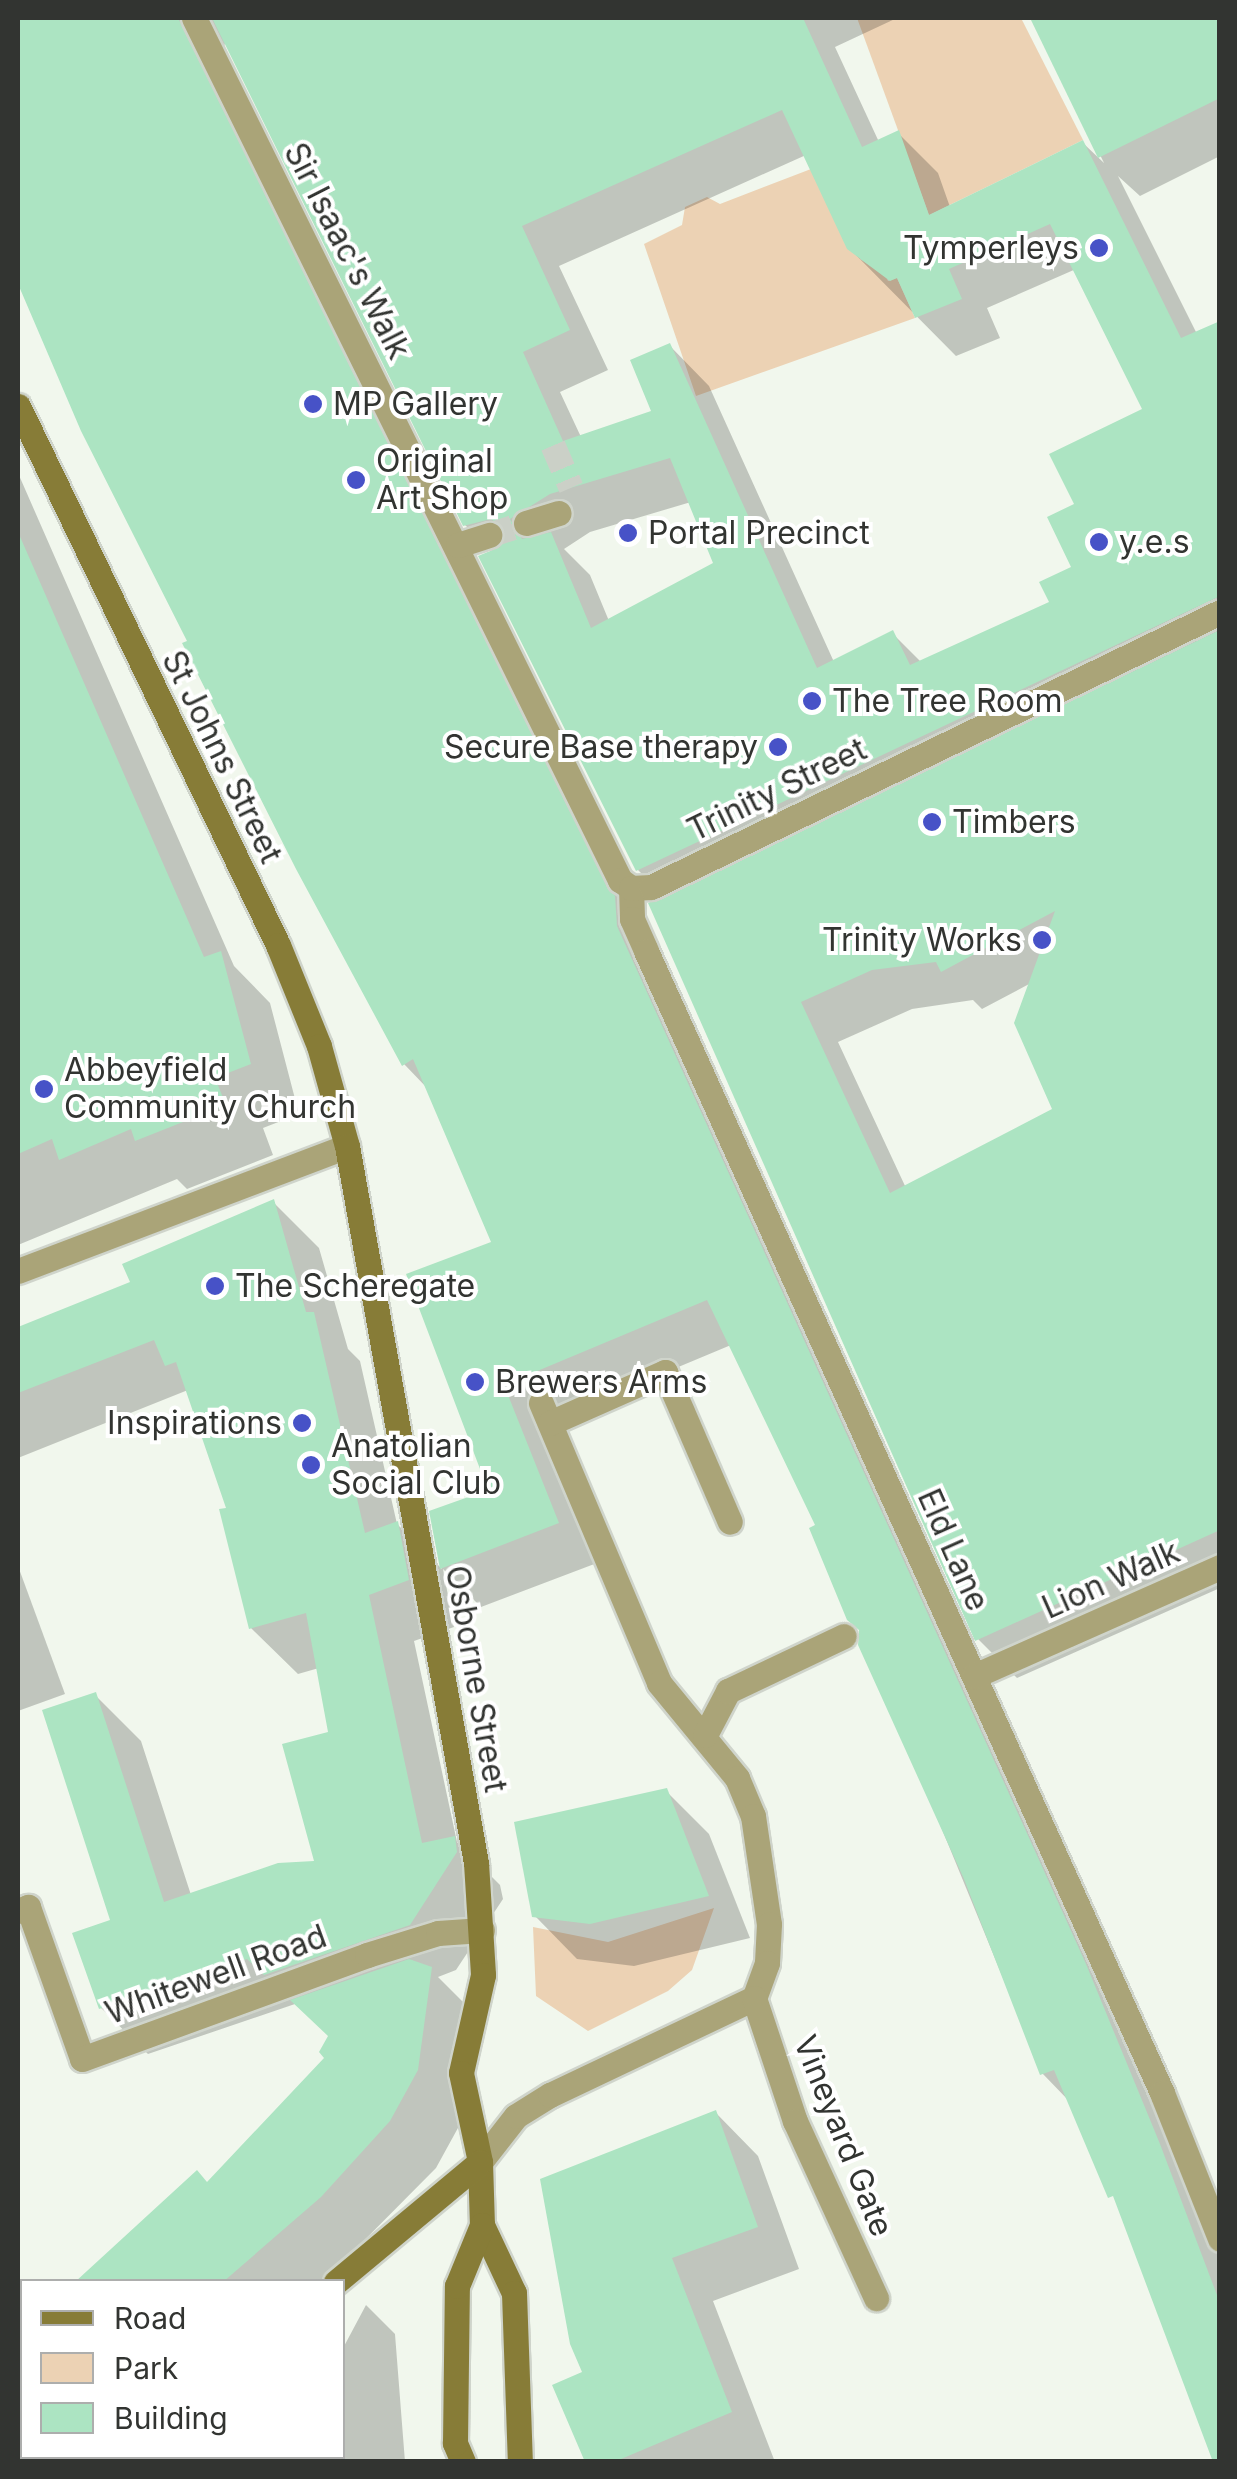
<!DOCTYPE html>
<html>
<head>
<meta charset="utf-8">
<style>
  body { margin:0 }
  #map { position:relative; width:1237px; height:2479px; overflow:hidden; background:#f1f7ed; font-family:Inter,sans-serif }
  div>[style] { position:absolute }
  .green>* { inset:0; background:#ecd2b4 }
  .shadow>* { inset:0; background:#0003 }
  .building>* { inset:0; background:#ace4c2 }
  .street-tunnel>* { height:25px; margin-top:-12.5px; transform-origin:0; background:repeating-linear-gradient(90deg,#cbd0c7 0 25px,transparent 0 37px) }
  .roads { filter:drop-shadow(2px 0 #cfd4cb) drop-shadow(-2px 0 #cfd4cb) drop-shadow(0 2px #cfd4cb) drop-shadow(0 -2px #cfd4cb) }
  .lane>* { height:25px; margin:-12.5px; padding:0 12.5px; transform-origin:12.5px; border-radius:12.5px; background:#aaa478 }
  .street>* { height:25px; margin:-12.5px; padding:0 12.5px; transform-origin:12.5px; border-radius:12.5px; background:#aaa478 }
  .secondary>* { height:25px; margin:-12.5px; padding:0 12.5px; transform-origin:12.5px; border-radius:12.5px; background:#877c37 }
  .dots>* { width:28px; height:28px; translate:-50% -50%; box-sizing:border-box; border:5px solid #fff; border-radius:50% }
  span { translate:-50% -50%; white-space:nowrap; text-align:center; line-height:1.15; -webkit-text-stroke:8px #fff; paint-order:stroke }
  .poi-label { font-size:32px; color:#323431 }
  .right { translate:-100% -50%; text-align:right }
  .left { translate:0 -50%; text-align:left }
  .street-label { font-size:32px; color:#323431 }
  .frame { position:absolute; inset:0; border:20px solid #323431; pointer-events:none }
  .legend { position:absolute; left:20px; top:2279px; width:325px; height:180px; box-sizing:border-box; background:#fff; border:2px solid #adaead; margin:0; padding:12px 18px; list-style:none; font-size:30px; color:#323431 }
  .legend li { display:flex; align-items:center; gap:20px; height:50px }
  .legend b { width:50px; border:2px solid #adaead }
</style>
</head>
<body>
<div id="map">
  <div class="green">
    <div style="clip-path:polygon(857px 18px,1021px 18px,1083px 140px,929px 215px)"></div>
    <div style="clip-path:polygon(811px 169px,861px 245px,860px 259px,872px 267px,881px 265px,888px 281px,897px 278px,915px 318px,696px 396px,644px 244px,682px 225px,685px 207px,707px 197px,720px 204px)"></div>
    <div style="clip-path:polygon(714px 1908px,692px 1970px,668px 1991px,588px 2031px,536px 1996px,533px 1927px,608px 1942px)"></div>
  </div>
  <div class="shadow">
    <div style="clip-path:polygon(evenodd,18px 18px,897px 18px,835px 47px,879px 142px,898px 133px,938px 173px,950px 207px,1083px 143px,1104px 163px,1033px 18px,1220px 18px,1220px 156px,1140px 196px,1118px 176px,1197px 334px,1220px 342px,1220px 1588px,1017px 1678px,978px 1639px,666px 898px,638px 870px,493px 552px,465px 525px,226px 40px,218px 66px,653px 938px,1220px 2236px,1220px 2462px,1120px 2207px,1070px 2102px,1042px 2073px,818px 1527px,731px 1345px,542px 1424px,597px 1563px,481px 1607px,443px 1569px,454px 1627px,414px 1641px,457px 1842px,500px 1885px,503px 1899px,456px 1970px,438px 1977px,477px 2016px,464px 2117px,436px 2168px,323px 2282px,79px 2282px,208px 2185px,328px 2058px,330px 2036px,295px 2004px,148px 2054px,101px 2008px,113px 1922px,95px 1695px,141px 1741px,191px 1895px,317px 1863px,331px 1734px,319px 1668px,298px 1674px,251px 1628px,230px 1509px,188px 1390px,18px 1458px,18px 1329px,133px 1284px,273px 1202px,319px 1248px,348px 1349px,360px 1361px,397px 1524px,442px 1569px,432px 1512px,491px 1491px,494px 1243px,428px 1089px,404px 1064px,84px 429px,18px 274px,18px 18px,806px 155px,849px 248px,956px 356px,1000px 338px,987px 308px,1076px 269px,1145px 410px,1077px 505px,1074px 568px,1053px 603px,922px 663px,892px 633px,834px 662px,709px 386px,670px 346px,654px 413px,581px 437px,560px 392px,608px 370px,559px 266px,806px 155px,18px 18px,691px 502px,716px 564px,609px 621px,590px 575px,564px 549px,590px 532px,691px 502px,18px 18px,1031px 983px,1056px 1110px,906px 1188px,838px 1042px,912px 1009px,973px 1000px,982px 1009px,1031px 983px)"></div>
    <div style="clip-path:polygon(18px 473px,234px 966px,270px 1003px,299px 1114px,263px 1128px,273px 1155px,187px 1189px,177px 1179px,18px 1245px)"></div>
    <div style="clip-path:polygon(18px 1566px,65px 1694px,18px 1711px)"></div>
    <div style="clip-path:polygon(666px 1791px,709px 1834px,750px 1938px,634px 1966px,577px 1959px,535px 1916px)"></div>
    <div style="clip-path:polygon(716px 2113px,758px 2156px,799px 2269px,713px 2301px,775px 2462px,587px 2462px,585px 2373px)"></div>
    <div style="clip-path:polygon(366px 2305px,395px 2334px,405px 2462px,307px 2462px,302px 2456px,342px 2456px,342px 2350px)"></div>
    <div style="clip-path:polygon(22px 2333px,22px 2456px,114px 2456px,18px 2462px)"></div>
  </div>
  <div class="building">
    <div style="clip-path:polygon(18px 18px,178px 18px,615px 896px,617px 926px,1086px 1964px,1160px 2144px,1220px 2303px,1220px 2462px,1213px 2462px,1113px 2196px,1108px 2198px,1054px 2070px,1040px 2075px,964px 1879px,858px 1645px,859px 1630px,847px 1620px,809px 1528px,815px 1525px,707px 1300px,504px 1385px,559px 1523px,440px 1569px,429px 1511px,488px 1490px,406px 1274px,491px 1242px,413px 1059px,402px 1066px,296px 869px,182px 643px,187px 641px,81px 431px,18px 284px)"></div>
    <div style="clip-path:polygon(evenodd,212px 18px,803px 18px,862px 147px,899px 130px,929px 215px,1083px 140px,1181px 338px,1220px 321px,1220px 596px,636px 871px,478px 556px,500px 547px,504px 529px,491px 519px,463px 526px,212px 18px,782px 110px,847px 249px,890px 281px,897px 278px,915px 318px,962px 299px,949px 269px,1050px 224px,1142px 409px,1049px 454px,1074px 504px,1047px 517px,1071px 567px,1039px 582px,1049px 602px,910px 665px,893px 630px,817px 668px,670px 343px,630px 360px,651px 411px,563px 441px,523px 352px,570px 330px,522px 226px,782px 110px,212px 18px,670px 458px,713px 563px,591px 628px,551px 532px,522px 539px,510px 519px,550px 494px,670px 458px)"></div>
    <div style="clip-path:polygon(1030px 18px,1220px 18px,1220px 98px,1098px 158px)"></div>
    <div style="clip-path:polygon(18px 532px,204px 957px,221px 951px,251px 1064px,215px 1078px,226px 1105px,135px 1141px,131px 1129px,59px 1160px,52px 1139px,18px 1154px)"></div>
    <div style="clip-path:polygon(evenodd,1220px 630px,1220px 1530px,975px 1641px,648px 903px,1220px 630px,1055px 911px,1014px 1023px,1052px 1109px,890px 1193px,801px 1002px,872px 970px,936px 962px,941px 972px,1055px 911px)"></div>
    <div style="clip-path:polygon(274px 1199px,306px 1312px,314px 1312px,365px 1533px,398px 1521px,409px 1580px,369px 1595px,422px 1843px,455px 1836px,457px 1852px,410px 1925px,264px 1975px,247px 1959px,99px 2009px,72px 1933px,110px 1920px,42px 1710px,96px 1692px,164px 1902px,278px 1863px,314px 1861px,282px 1744px,328px 1732px,306px 1613px,249px 1629px,219px 1509px,226px 1508px,176px 1362px,165px 1366px,154px 1340px,18px 1393px,18px 1327px,130px 1282px,122px 1264px)"></div>
    <div style="clip-path:polygon(667px 1788px,709px 1896px,590px 1924px,532px 1917px,514px 1822px)"></div>
    <div style="clip-path:polygon(409px 1959px,432px 1967px,418px 2070px,390px 2121px,321px 2197px,223px 2282px,75px 2282px,197px 2170px,207px 2182px,324px 2058px,319px 2052px,328px 2036px,290px 2000px)"></div>
    <div style="clip-path:polygon(716px 2110px,758px 2227px,672px 2258px,732px 2412px,614px 2462px,585px 2462px,552px 2385px,582px 2372px,570px 2344px,540px 2179px)"></div>
  </div>
  <div class="street-tunnel">
    <div style="left:553px;top:445px;width:46px;rotate:66.8deg"></div>
    <div style="left:489px;top:535px;width:39px;rotate:-18deg"></div>
  </div>
  <div class="roads">
    <div class="lane">
      <div style="left:541px;top:1403px;width:304px;rotate:67.1deg"></div>
      <div style="left:659px;top:1683px;width:123px;rotate:50.6deg"></div>
      <div style="left:737px;top:1778px;width:41px;rotate:67.2deg"></div>
      <div style="left:753px;top:1816px;width:109px;rotate:81.6deg"></div>
      <div style="left:769px;top:1924px;width:39px;rotate:93deg"></div>
      <div style="left:767px;top:1963px;width:37px;rotate:110deg"></div>
      <div style="left:550px;top:1423px;width:126px;rotate:-23.9deg"></div>
      <div style="left:665px;top:1372px;width:163px;rotate:66.6deg"></div>
      <div style="left:705px;top:1735px;width:50px;rotate:-62.4deg"></div>
      <div style="left:728px;top:1691px;width:128px;rotate:-25.4deg"></div>
      <div style="left:18px;top:2300px;width:10px;rotate:66deg"></div>
      <div style="left:103px;top:2456px;width:7px;rotate:63deg"></div>
    </div>
    <div class="street">
      <div style="left:194px;top:18px;width:962px;rotate:63.7deg"></div>
      <div style="left:620px;top:880px;width:14px;rotate:36deg"></div>
      <div style="left:526px;top:523px;width:34px;rotate:-17deg"></div>
      <div style="left:458px;top:545px;width:33px;rotate:-18deg"></div>
      <div style="left:631px;top:888px;width:31px;rotate:88deg"></div>
      <div style="left:632px;top:919px;width:35px;rotate:66deg"></div>
      <div style="left:646px;top:951px;width:1253px;rotate:65.68deg"></div>
      <div style="left:1162px;top:2093px;width:157px;rotate:68.3deg"></div>
      <div style="left:631px;top:888px;width:20px;rotate:-3deg"></div>
      <div style="left:651px;top:887px;width:632px;rotate:-25.79deg"></div>
      <div style="left:18px;top:1271px;width:352px;rotate:-20.8deg"></div>
      <div style="left:974px;top:1676px;width:269px;rotate:-23.9deg"></div>
      <div style="left:18px;top:1911px;width:11px;rotate:-22deg"></div>
      <div style="left:28px;top:1907px;width:161px;rotate:70.4deg"></div>
      <div style="left:82px;top:2059px;width:303px;rotate:-20deg"></div>
      <div style="left:367px;top:1955px;width:74px;rotate:-17.2deg"></div>
      <div style="left:438px;top:1933px;width:44px;rotate:-3.9deg"></div>
      <div style="left:480px;top:2162px;width:58px;rotate:-52deg"></div>
      <div style="left:516px;top:2116px;width:40px;rotate:-32deg"></div>
      <div style="left:550px;top:2095px;width:226px;rotate:-25.4deg"></div>
      <div style="left:754px;top:1998px;width:130px;rotate:71.6deg"></div>
      <div style="left:795px;top:2121px;width:195px;rotate:65.4deg"></div>
    </div>
    <div class="secondary">
      <div style="left:18px;top:406px;width:598px;rotate:64.25deg"></div>
      <div style="left:278px;top:945px;width:109px;rotate:67.9deg"></div>
      <div style="left:319px;top:1046px;width:104px;rotate:74.4deg"></div>
      <div style="left:347px;top:1146px;width:729px;rotate:79.8deg"></div>
      <div style="left:476px;top:1863px;width:112px;rotate:86.4deg"></div>
      <div style="left:483px;top:1975px;width:100px;rotate:102.7deg"></div>
      <div style="left:461px;top:2073px;width:91px;rotate:77.9deg"></div>
      <div style="left:480px;top:2162px;width:63px;rotate:88.2deg"></div>
      <div style="left:482px;top:2225px;width:75px;rotate:64.8deg"></div>
      <div style="left:514px;top:2293px;width:169px;rotate:88deg"></div>
      <div style="left:336px;top:2282px;width:187px;rotate:-39.8deg"></div>
      <div style="left:121px;top:2462px;width:8px;rotate:-45deg"></div>
      <div style="left:463px;top:2462px;width:21px;rotate:-113deg"></div>
      <div style="left:455px;top:2443px;width:157px;rotate:-89.3deg"></div>
      <div style="left:457px;top:2286px;width:66px;rotate:-67.7deg"></div>
    </div>
  </div>
  <div class="dots">
    <div style="left:1099px;top:248px;background:#4752c7"></div>
    <div style="left:313px;top:404px;background:#4752c7"></div>
    <div style="left:356px;top:480px;background:#4752c7"></div>
    <div style="left:628px;top:533px;background:#4752c7"></div>
    <div style="left:1099px;top:542px;background:#4752c7"></div>
    <div style="left:812px;top:701px;background:#4752c7"></div>
    <div style="left:778px;top:747px;background:#4752c7"></div>
    <div style="left:932px;top:822px;background:#4752c7"></div>
    <div style="left:1042px;top:940px;background:#4752c7"></div>
    <div style="left:44px;top:1089px;background:#4752c7"></div>
    <div style="left:215px;top:1286px;background:#4752c7"></div>
    <div style="left:475px;top:1382px;background:#4752c7"></div>
    <div style="left:302px;top:1423px;background:#4752c7"></div>
    <div style="left:311px;top:1465px;background:#4752c7"></div>
  </div>
  <div class="poi-label">
    <span class="right" style="left:1079px;top:248px">Tymperleys</span>
    <span class="left" style="left:333px;top:404px">MP Gallery</span>
    <span class="left" style="left:376px;top:480px">Original<br>Art Shop</span>
    <span class="left" style="left:648px;top:533px">Portal Precinct</span>
    <span class="left" style="left:1119px;top:542px">y.e.s</span>
    <span class="left" style="left:832px;top:701px">The Tree Room</span>
    <span class="right" style="left:758px;top:747px">Secure Base therapy</span>
    <span class="left" style="left:952px;top:822px">Timbers</span>
    <span class="right" style="left:1022px;top:940px">Trinity Works</span>
    <span class="left" style="left:64px;top:1089px">Abbeyfield<br>Community Church</span>
    <span class="left" style="left:235px;top:1286px">The Scheregate</span>
    <span class="left" style="left:495px;top:1382px">Brewers Arms</span>
    <span class="right" style="left:282px;top:1423px">Inspirations</span>
    <span class="left" style="left:331px;top:1465px">Anatolian<br>Social Club</span>
  </div>
  <div class="street-label">
    <span style="left:347px;top:251px;rotate:63deg">Sir Isaac's Walk</span>
    <span style="left:222px;top:757px;rotate:64deg">St Johns Street</span>
    <span style="left:777px;top:790px;rotate:-26deg">Trinity Street</span>
    <span style="left:953px;top:1550px;rotate:66deg">Eld Lane</span>
    <span style="left:1111px;top:1580px;rotate:-24deg">Lion Walk</span>
    <span style="left:476px;top:1679px;rotate:80deg">Osborne Street</span>
    <span style="left:216px;top:1975px;rotate:-20deg">Whitewell Road</span>
    <span style="left:843px;top:2136px;rotate:68deg">Vineyard Gate</span>
  </div>
  <div class="frame"></div>
  <ul class="legend">
  <li><b style="height:12px;background:#877c37"></b>Road</li>
  <li><b style="height:28px;background:#ecd2b4"></b>Park</li>
  <li><b style="height:28px;background:#ace4c2"></b>Building</li>
  </ul>
</div>
</body>
</html>
